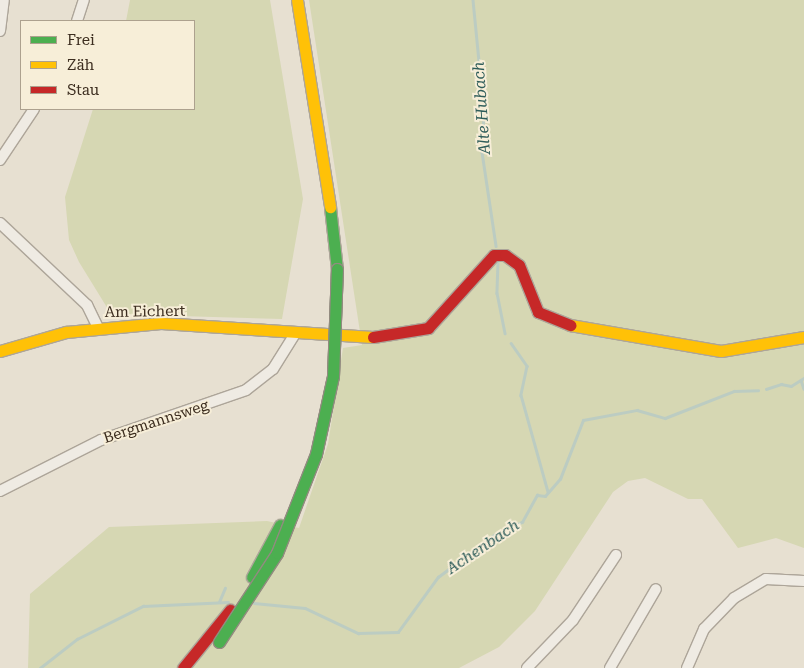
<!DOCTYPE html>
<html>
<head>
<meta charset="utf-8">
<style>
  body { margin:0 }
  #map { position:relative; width:804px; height:668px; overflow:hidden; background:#e7e0d1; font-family:"Roboto Serif",serif }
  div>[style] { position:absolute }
  .green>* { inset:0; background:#d6d7b3 }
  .stream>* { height:2.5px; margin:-1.25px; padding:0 1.25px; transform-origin:1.25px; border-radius:1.25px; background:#bcccc2 }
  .roads { filter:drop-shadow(1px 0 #ada599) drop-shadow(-1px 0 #ada599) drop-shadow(0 1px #ada599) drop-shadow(0 -1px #ada599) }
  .street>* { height:10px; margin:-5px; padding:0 5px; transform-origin:5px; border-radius:5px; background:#efebe3 }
  .fast>* { height:11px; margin:-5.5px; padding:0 5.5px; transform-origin:5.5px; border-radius:5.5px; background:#4caf50 }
  .slow>* { height:11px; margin:-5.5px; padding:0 5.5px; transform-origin:5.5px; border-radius:5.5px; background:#ffc107 }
  .jam>* { height:11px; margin:-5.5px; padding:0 5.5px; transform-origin:5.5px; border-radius:5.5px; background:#c62828 }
  .bridges { filter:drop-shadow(1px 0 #928b80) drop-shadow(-1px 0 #928b80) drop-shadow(0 1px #928b80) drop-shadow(0 -1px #928b80) }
  .fast-bridge>* { height:11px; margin:-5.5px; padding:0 5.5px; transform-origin:5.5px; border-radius:5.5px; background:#4caf50 }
  span { translate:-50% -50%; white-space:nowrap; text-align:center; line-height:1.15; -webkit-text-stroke:4px #f7eed8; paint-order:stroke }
  .street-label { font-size:15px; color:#3d2e20 }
  .water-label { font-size:16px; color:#2f5d5a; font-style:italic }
  .legend { position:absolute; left:20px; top:20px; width:175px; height:90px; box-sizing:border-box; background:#f7eed8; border:1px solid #ada18e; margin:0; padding:6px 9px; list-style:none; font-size:15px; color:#3d2e20 }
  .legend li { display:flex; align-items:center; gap:10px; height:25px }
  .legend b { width:25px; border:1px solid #ada18e }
</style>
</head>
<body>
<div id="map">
  <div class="green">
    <div style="clip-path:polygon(130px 0,270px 0,303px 199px,282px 319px,111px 314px,79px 262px,69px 240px,65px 197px,93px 109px,194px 109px,194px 21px,126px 21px)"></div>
    <div style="clip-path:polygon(309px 0,804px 0,804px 548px,776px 538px,738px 548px,702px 499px,688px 499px,645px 478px,628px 481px,613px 492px,535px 611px,499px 647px,459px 668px,28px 668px,30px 594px,109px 527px,267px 521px,299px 528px,328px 444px,343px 348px,362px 345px)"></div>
  </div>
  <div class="stream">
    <div style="left:473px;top:0;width:114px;rotate:84.4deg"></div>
    <div style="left:484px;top:113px;width:39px;rotate:93deg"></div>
    <div style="left:482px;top:152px;width:95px;rotate:81.5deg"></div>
    <div style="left:498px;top:262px;width:31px;rotate:92deg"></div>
    <div style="left:497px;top:293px;width:41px;rotate:78.7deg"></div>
    <div style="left:511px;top:343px;width:28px;rotate:55deg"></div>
    <div style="left:527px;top:366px;width:30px;rotate:102deg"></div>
    <div style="left:521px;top:395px;width:101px;rotate:74.4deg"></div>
    <div style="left:801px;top:380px;width:9px;rotate:72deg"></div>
    <div style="left:766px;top:389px;width:16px;rotate:-18deg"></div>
    <div style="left:781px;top:384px;width:10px;rotate:11deg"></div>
    <div style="left:791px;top:386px;width:15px;rotate:-32deg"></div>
    <div style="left:219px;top:602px;width:15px;rotate:-67deg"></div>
    <div style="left:254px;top:603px;width:51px;rotate:5.6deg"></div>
    <div style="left:305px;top:608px;width:59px;rotate:25.3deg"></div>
    <div style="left:358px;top:633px;width:40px;rotate:-1.4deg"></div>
    <div style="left:398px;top:632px;width:68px;rotate:-54deg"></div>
    <div style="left:438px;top:577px;width:70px;rotate:-36.9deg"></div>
    <div style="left:494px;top:535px;width:31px;rotate:-25deg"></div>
    <div style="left:522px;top:522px;width:31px;rotate:-61deg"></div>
    <div style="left:537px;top:495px;width:8px;rotate:7deg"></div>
    <div style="left:545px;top:496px;width:23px;rotate:-49deg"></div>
    <div style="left:560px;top:479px;width:63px;rotate:-68.7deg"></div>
    <div style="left:583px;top:420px;width:55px;rotate:-10.5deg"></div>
    <div style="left:637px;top:410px;width:29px;rotate:16deg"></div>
    <div style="left:665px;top:418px;width:74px;rotate:-21.4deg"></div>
    <div style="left:734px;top:391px;width:24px;rotate:-2deg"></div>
    <div style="left:40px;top:668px;width:47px;rotate:-38.1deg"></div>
    <div style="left:77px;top:639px;width:74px;rotate:-26.6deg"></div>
    <div style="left:143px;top:606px;width:85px;rotate:-2.7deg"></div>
  </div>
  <div class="roads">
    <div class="street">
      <div style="left:77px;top:21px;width:22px;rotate:-72deg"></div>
      <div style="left:0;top:31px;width:31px;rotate:-83deg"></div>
      <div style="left:0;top:160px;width:61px;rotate:-56.3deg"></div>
      <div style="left:0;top:223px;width:120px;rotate:43.3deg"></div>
      <div style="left:87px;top:305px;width:25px;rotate:64deg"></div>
      <div style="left:0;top:491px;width:113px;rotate:-26.8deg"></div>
      <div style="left:101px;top:440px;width:153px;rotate:-19deg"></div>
      <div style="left:246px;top:390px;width:34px;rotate:-38deg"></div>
      <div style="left:273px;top:369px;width:40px;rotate:-58deg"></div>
      <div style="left:527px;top:668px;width:66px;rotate:-46.2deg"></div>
      <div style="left:573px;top:620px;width:78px;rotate:-56.5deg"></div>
      <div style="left:610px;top:668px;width:91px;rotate:-59.8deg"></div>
      <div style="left:687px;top:668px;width:43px;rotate:-66.4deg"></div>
      <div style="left:704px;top:629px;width:43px;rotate:-45.9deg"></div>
      <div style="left:734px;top:598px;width:37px;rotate:-31deg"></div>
      <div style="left:766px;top:579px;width:38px;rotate:3deg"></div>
    </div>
    <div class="fast">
      <div style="left:330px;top:207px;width:62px;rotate:83.6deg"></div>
      <div style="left:252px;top:577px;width:59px;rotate:-61.7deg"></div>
    </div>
    <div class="slow">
      <div style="left:297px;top:0;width:210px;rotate:80.9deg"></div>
      <div style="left:570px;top:325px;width:153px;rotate:9.8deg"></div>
      <div style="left:721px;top:351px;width:84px;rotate:-9.6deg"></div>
      <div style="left:0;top:351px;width:69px;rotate:-16.1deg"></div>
      <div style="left:66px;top:332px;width:95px;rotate:-5.4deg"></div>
      <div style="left:161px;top:323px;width:212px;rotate:3.8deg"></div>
    </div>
    <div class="jam">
      <div style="left:373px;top:337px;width:56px;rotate:-9.3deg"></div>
      <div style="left:428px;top:328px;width:98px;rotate:-47.9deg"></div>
      <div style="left:494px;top:255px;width:11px"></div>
      <div style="left:505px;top:255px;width:17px;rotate:36deg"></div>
      <div style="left:519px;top:265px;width:51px;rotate:68deg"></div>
      <div style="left:538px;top:312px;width:35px;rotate:22deg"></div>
      <div style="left:183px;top:668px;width:75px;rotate:-51deg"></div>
    </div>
  </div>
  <div class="bridges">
    <div class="fast-bridge">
      <div style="left:219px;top:642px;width:106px;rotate:-56.9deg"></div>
      <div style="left:277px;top:553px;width:106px;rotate:-68.5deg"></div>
      <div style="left:316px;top:454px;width:80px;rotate:-77.7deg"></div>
      <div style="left:333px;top:376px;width:107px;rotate:-87.9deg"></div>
    </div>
  </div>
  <div class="street-label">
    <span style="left:145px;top:312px;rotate:-1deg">Am Eichert</span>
    <span style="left:156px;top:422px;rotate:-18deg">Bergmannsweg</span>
  </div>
  <div class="water-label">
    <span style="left:482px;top:108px;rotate:-94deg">Alte Hubach</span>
    <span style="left:483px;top:547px;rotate:-34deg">Achenbach</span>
  </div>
  <ul class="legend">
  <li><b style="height:6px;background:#4caf50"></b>Frei</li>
  <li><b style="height:6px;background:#ffc107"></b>Zäh</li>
  <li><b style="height:6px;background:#c62828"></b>Stau</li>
  </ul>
</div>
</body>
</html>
